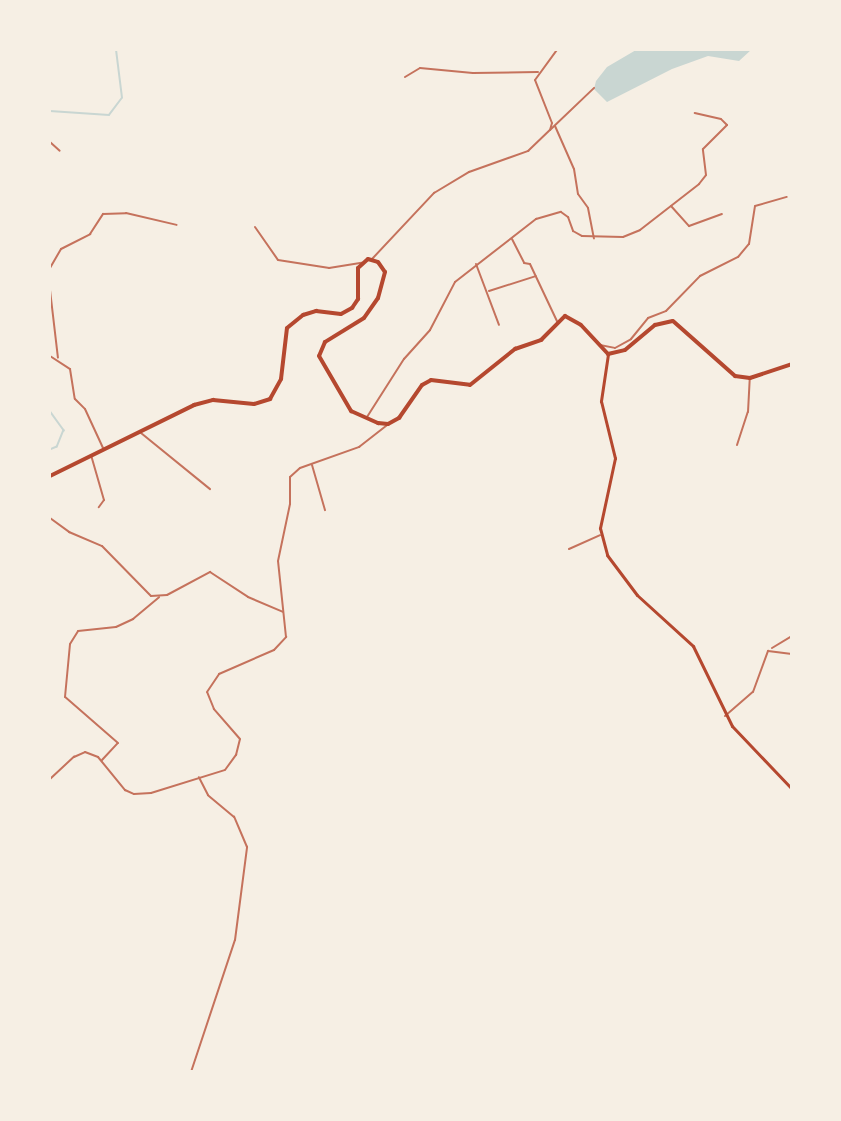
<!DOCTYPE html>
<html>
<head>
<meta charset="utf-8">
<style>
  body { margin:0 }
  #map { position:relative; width:841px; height:1121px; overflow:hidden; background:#f6efe4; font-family:Figtree,sans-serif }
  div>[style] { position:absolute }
  .water>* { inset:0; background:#c9d6d2 }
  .stream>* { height:1.5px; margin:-0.75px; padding:0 0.75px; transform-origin:0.75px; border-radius:0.75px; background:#c9d6d2 }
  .minor>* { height:2px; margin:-1px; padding:0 1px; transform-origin:1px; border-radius:1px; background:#c5725c }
  .secondary>* { height:3px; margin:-1.5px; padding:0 1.5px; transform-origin:1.5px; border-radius:1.5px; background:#b5482f }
  .trunk>* { height:4px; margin:-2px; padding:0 2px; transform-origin:2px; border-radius:2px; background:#b5482f }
  span { translate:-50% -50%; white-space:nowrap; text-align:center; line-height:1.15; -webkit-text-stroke:6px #f6efe4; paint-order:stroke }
  .frame { position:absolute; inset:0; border:51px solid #f6efe4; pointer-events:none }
</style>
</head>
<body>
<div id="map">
  <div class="water">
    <div style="clip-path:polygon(636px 50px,751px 50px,739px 61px,708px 56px,672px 69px,607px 102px,594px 89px,596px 81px,607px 67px)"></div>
  </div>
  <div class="stream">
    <div style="left:50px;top:111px;width:59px;rotate:3.9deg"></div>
    <div style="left:109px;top:115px;width:21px;rotate:-53deg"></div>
    <div style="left:122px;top:98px;width:48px;rotate:-97.1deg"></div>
    <div style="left:50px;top:411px;width:24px;rotate:54deg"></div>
    <div style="left:64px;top:430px;width:18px;rotate:112deg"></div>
    <div style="left:57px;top:447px;width:8px;rotate:157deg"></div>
  </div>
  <div class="minor">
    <div style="left:405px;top:77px;width:17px;rotate:-31deg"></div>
    <div style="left:420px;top:68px;width:53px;rotate:5.4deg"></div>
    <div style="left:473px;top:73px;width:65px;rotate:-0.9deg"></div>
    <div style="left:555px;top:126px;width:47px;rotate:66.2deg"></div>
    <div style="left:574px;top:169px;width:25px;rotate:81deg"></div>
    <div style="left:578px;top:194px;width:17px;rotate:54deg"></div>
    <div style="left:588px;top:208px;width:31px;rotate:79deg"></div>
    <div style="left:550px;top:130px;width:61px;rotate:-43.7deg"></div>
    <div style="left:50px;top:142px;width:13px;rotate:42deg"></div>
    <div style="left:671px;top:206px;width:27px;rotate:48deg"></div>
    <div style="left:689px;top:226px;width:35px;rotate:-20deg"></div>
    <div style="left:255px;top:227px;width:40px;rotate:55.1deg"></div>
    <div style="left:278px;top:260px;width:52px;rotate:8.9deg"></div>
    <div style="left:329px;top:268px;width:33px;rotate:-9deg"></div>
    <div style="left:512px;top:239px;width:27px;rotate:63deg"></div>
    <div style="left:524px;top:263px;width:6px;rotate:9deg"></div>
    <div style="left:530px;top:264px;width:63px;rotate:64.7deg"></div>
    <div style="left:372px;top:259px;width:91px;rotate:-46.8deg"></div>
    <div style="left:434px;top:193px;width:41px;rotate:-31deg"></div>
    <div style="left:469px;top:172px;width:63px;rotate:-19.6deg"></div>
    <div style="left:528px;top:151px;width:30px;rotate:-44deg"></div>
    <div style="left:550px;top:130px;width:7px;rotate:-74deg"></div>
    <div style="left:552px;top:123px;width:46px;rotate:-111.6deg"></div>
    <div style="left:535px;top:80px;width:37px;rotate:-54deg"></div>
    <div style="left:476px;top:264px;width:65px;rotate:69.3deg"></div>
    <div style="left:50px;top:268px;width:22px;rotate:-60deg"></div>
    <div style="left:61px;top:249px;width:33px;rotate:-27deg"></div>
    <div style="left:90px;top:234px;width:24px;rotate:-57deg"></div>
    <div style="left:103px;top:214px;width:23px;rotate:-2deg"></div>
    <div style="left:126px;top:213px;width:52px;rotate:13.2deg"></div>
    <div style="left:50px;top:290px;width:68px;rotate:83.3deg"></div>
    <div style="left:489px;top:291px;width:49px;rotate:-17.7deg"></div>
    <div style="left:600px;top:345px;width:15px;rotate:11deg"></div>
    <div style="left:615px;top:348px;width:18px;rotate:-29deg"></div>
    <div style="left:631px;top:339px;width:27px;rotate:-51deg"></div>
    <div style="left:648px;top:318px;width:19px;rotate:-21deg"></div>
    <div style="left:666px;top:311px;width:49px;rotate:-45.8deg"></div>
    <div style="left:700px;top:276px;width:42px;rotate:-26.6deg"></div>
    <div style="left:738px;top:257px;width:17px;rotate:-50deg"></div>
    <div style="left:749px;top:244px;width:38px;rotate:-81deg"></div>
    <div style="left:755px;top:206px;width:33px;rotate:-16deg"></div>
    <div style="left:50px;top:356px;width:24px;rotate:33deg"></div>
    <div style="left:70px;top:369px;width:30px;rotate:81deg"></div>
    <div style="left:75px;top:399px;width:14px;rotate:45deg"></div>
    <div style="left:85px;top:409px;width:43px;rotate:65.2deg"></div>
    <div style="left:367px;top:417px;width:69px;rotate:-57.5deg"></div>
    <div style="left:404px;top:359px;width:39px;rotate:-48deg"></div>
    <div style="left:430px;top:330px;width:54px;rotate:-62.5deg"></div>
    <div style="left:455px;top:282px;width:103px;rotate:-37.9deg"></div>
    <div style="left:536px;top:219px;width:26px;rotate:-16deg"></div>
    <div style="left:561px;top:212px;width:9px;rotate:36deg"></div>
    <div style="left:568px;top:217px;width:15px;rotate:70deg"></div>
    <div style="left:573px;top:231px;width:10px;rotate:29deg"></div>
    <div style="left:582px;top:236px;width:41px;rotate:1.4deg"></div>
    <div style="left:623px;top:237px;width:18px;rotate:-22deg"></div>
    <div style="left:640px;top:230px;width:75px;rotate:-37.9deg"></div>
    <div style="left:699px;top:184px;width:11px;rotate:-52deg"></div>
    <div style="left:706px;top:175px;width:26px;rotate:-97deg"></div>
    <div style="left:703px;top:149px;width:34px;rotate:-45deg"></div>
    <div style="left:727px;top:125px;width:8px;rotate:-135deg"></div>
    <div style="left:721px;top:119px;width:27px;rotate:-167deg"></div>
    <div style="left:141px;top:433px;width:89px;rotate:39.1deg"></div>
    <div style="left:737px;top:445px;width:35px;rotate:-72deg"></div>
    <div style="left:748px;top:412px;width:34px;rotate:-87deg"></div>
    <div style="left:91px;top:455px;width:47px;rotate:73.9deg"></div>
    <div style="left:104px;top:500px;width:9px;rotate:126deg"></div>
    <div style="left:312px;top:465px;width:47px;rotate:73.9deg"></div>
    <div style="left:50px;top:518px;width:24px;rotate:36deg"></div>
    <div style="left:69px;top:532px;width:36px;rotate:23deg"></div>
    <div style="left:102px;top:546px;width:70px;rotate:45.6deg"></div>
    <div style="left:151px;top:596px;width:16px;rotate:-4deg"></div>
    <div style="left:167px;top:595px;width:49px;rotate:-28.1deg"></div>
    <div style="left:210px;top:572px;width:45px;rotate:33.3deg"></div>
    <div style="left:248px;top:597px;width:38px;rotate:23deg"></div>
    <div style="left:569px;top:549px;width:34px;rotate:-24deg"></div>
    <div style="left:772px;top:648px;width:23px;rotate:-31deg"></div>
    <div style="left:725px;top:716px;width:37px;rotate:-41deg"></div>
    <div style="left:753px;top:692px;width:44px;rotate:-69.9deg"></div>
    <div style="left:768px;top:651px;width:24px;rotate:7deg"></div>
    <div style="left:102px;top:760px;width:23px;rotate:-47deg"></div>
    <div style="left:118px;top:743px;width:70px;rotate:-139deg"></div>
    <div style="left:65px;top:697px;width:53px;rotate:-84.6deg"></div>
    <div style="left:70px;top:644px;width:15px;rotate:-58deg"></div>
    <div style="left:78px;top:631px;width:38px;rotate:-6deg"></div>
    <div style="left:116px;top:627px;width:19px;rotate:-25deg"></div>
    <div style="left:133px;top:619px;width:34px;rotate:-40deg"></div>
    <div style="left:50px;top:779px;width:33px;rotate:-43deg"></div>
    <div style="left:74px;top:757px;width:12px;rotate:-24deg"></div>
    <div style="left:85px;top:752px;width:14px;rotate:21deg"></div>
    <div style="left:98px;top:757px;width:43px;rotate:50.7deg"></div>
    <div style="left:125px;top:790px;width:10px;rotate:24deg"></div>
    <div style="left:134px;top:794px;width:17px;rotate:-3deg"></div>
    <div style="left:151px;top:793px;width:77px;rotate:-17.3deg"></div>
    <div style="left:225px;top:770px;width:19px;rotate:-54deg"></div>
    <div style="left:236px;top:755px;width:16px;rotate:-76deg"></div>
    <div style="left:240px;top:739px;width:40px;rotate:-131deg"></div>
    <div style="left:214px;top:709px;width:18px;rotate:-112deg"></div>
    <div style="left:207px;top:692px;width:22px;rotate:-56deg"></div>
    <div style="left:219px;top:674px;width:60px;rotate:-23.6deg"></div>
    <div style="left:274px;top:650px;width:18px;rotate:-47deg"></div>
    <div style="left:286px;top:637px;width:76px;rotate:-96deg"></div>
    <div style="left:278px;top:561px;width:58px;rotate:-78.1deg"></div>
    <div style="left:290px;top:504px;width:27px;rotate:-90deg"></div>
    <div style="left:290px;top:477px;width:13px;rotate:-42deg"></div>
    <div style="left:300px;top:468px;width:63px;rotate:-19.6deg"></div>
    <div style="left:359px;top:447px;width:37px;rotate:-38deg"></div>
    <div style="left:191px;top:1072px;width:139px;rotate:-71.6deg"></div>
    <div style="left:235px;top:940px;width:94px;rotate:-82.6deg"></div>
    <div style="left:247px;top:847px;width:33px;rotate:-113deg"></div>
    <div style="left:234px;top:817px;width:34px;rotate:-140deg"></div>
    <div style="left:208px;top:795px;width:20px;rotate:-117deg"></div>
  </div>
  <div class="secondary">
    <div style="left:608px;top:354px;width:48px;rotate:98.5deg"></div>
    <div style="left:601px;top:401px;width:59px;rotate:76.2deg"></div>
    <div style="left:615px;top:458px;width:72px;rotate:102.1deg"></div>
    <div style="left:600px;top:528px;width:28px;rotate:75deg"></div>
    <div style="left:607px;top:555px;width:50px;rotate:53.1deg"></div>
    <div style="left:637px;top:595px;width:76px;rotate:42.3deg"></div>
    <div style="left:693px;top:646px;width:89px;rotate:64deg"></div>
    <div style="left:732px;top:726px;width:87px;rotate:46.4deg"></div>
  </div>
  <div class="trunk">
    <div style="left:50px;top:476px;width:161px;rotate:-26.2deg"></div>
    <div style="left:194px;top:405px;width:20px;rotate:-15deg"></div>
    <div style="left:213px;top:400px;width:41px;rotate:5.6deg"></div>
    <div style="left:254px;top:404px;width:17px;rotate:-17deg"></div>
    <div style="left:270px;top:399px;width:23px;rotate:-61deg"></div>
    <div style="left:281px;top:379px;width:51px;rotate:-83.3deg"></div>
    <div style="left:287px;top:328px;width:21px;rotate:-39deg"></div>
    <div style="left:303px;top:315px;width:14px;rotate:-17deg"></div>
    <div style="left:316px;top:311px;width:25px;rotate:7deg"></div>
    <div style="left:341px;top:314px;width:13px;rotate:-29deg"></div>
    <div style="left:352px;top:308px;width:11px;rotate:-56deg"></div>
    <div style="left:358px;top:299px;width:31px;rotate:-90deg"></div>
    <div style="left:358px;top:268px;width:13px;rotate:-42deg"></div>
    <div style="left:368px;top:259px;width:10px;rotate:17deg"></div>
    <div style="left:378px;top:262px;width:12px;rotate:55deg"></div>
    <div style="left:385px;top:272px;width:27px;rotate:105deg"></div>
    <div style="left:378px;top:298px;width:24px;rotate:125deg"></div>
    <div style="left:364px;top:318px;width:46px;rotate:148.4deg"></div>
    <div style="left:325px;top:342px;width:15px;rotate:113deg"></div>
    <div style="left:319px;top:356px;width:64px;rotate:59.8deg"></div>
    <div style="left:351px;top:411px;width:30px;rotate:24deg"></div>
    <div style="left:378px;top:423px;width:10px;rotate:6deg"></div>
    <div style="left:388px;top:424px;width:13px;rotate:-29deg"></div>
    <div style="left:399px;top:418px;width:40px;rotate:-55.1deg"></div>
    <div style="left:422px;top:385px;width:10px;rotate:-29deg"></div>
    <div style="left:431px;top:380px;width:39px;rotate:7deg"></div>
    <div style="left:470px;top:385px;width:58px;rotate:-38.7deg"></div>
    <div style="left:515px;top:349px;width:28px;rotate:-19deg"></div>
    <div style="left:541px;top:340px;width:34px;rotate:-45deg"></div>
    <div style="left:565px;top:316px;width:18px;rotate:29deg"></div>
    <div style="left:581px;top:325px;width:40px;rotate:47deg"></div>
    <div style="left:608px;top:354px;width:17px;rotate:-13deg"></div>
    <div style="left:625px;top:350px;width:39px;rotate:-40deg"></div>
    <div style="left:655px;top:325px;width:18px;rotate:-13deg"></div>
    <div style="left:673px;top:321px;width:83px;rotate:41.6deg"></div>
    <div style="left:735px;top:376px;width:15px;rotate:8deg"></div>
    <div style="left:750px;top:378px;width:44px;rotate:-18.4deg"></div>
  </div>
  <div class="frame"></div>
</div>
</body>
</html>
